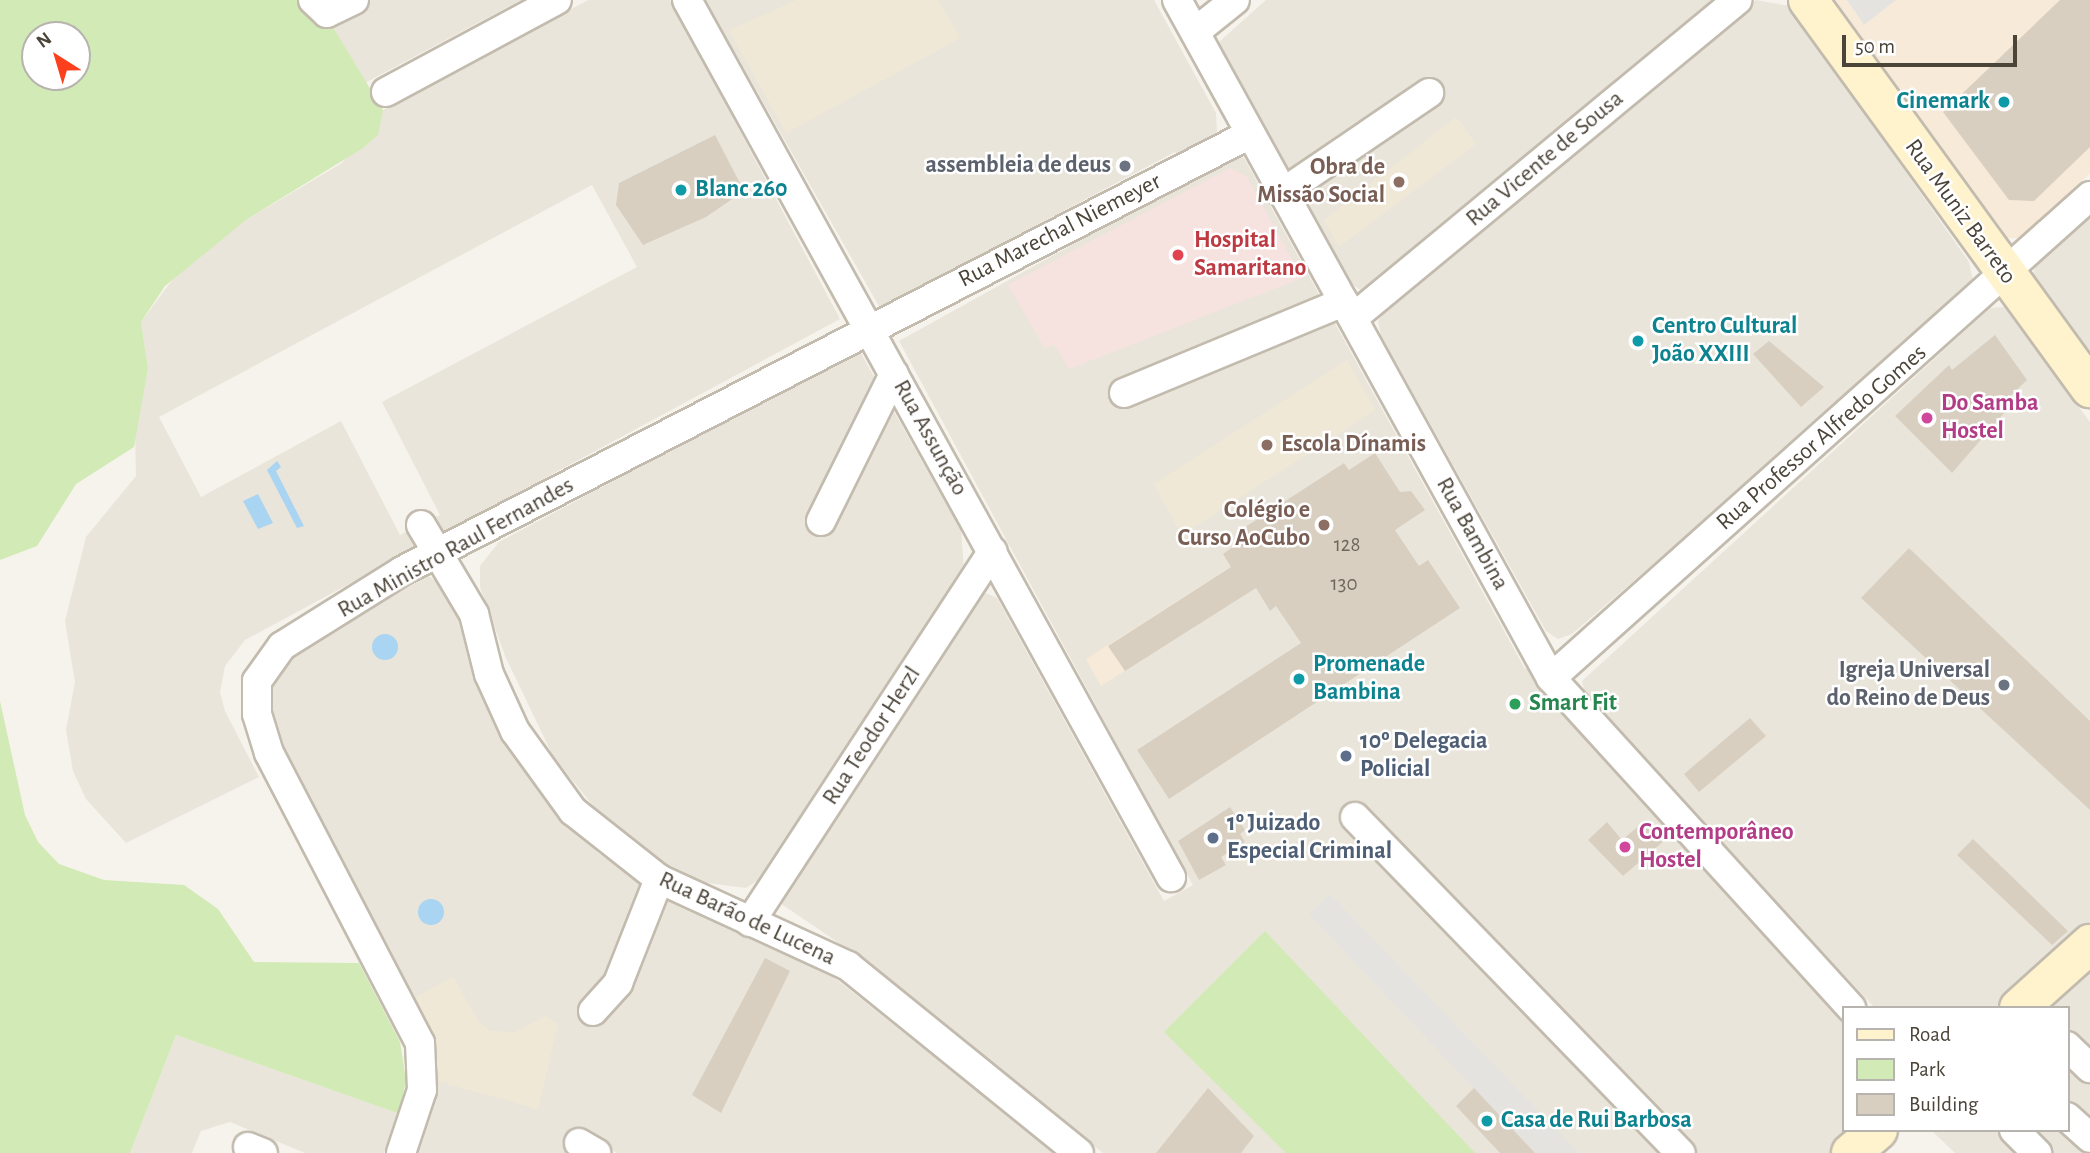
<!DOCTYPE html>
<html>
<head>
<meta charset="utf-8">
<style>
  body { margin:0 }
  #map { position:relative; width:2090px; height:1153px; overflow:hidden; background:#f6f3ec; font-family:"Alegreya Sans",sans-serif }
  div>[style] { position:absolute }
  .residential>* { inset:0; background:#eae5da }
  .commercial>* { inset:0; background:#f7ead8 }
  .education>* { inset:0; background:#efe8d6 }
  .medical>* { inset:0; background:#f6e3e0 }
  .green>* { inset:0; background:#d2eab5 }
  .parking>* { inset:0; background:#e5e3e0 }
  .water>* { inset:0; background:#a9d4f2 }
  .round { border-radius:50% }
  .building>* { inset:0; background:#d8cfc1 }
  .roads { filter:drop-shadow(2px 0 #c2bbae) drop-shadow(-2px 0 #c2bbae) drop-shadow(0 2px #c2bbae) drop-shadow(0 -2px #c2bbae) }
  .street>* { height:28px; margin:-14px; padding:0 14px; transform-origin:14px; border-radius:14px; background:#fff }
  .secondary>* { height:38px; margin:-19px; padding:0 19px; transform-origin:19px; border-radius:19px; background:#fff3cd }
  .dots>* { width:19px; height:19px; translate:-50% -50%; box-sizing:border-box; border:4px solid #fff; border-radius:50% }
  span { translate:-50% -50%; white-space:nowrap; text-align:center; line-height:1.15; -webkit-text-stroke:5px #fff; paint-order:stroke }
  .number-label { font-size:21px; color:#6e675b }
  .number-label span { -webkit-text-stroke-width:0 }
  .culture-label { font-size:24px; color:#0d838f; font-weight:700 }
  .right { translate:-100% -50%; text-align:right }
  .left { translate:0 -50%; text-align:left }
  .street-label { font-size:24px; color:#4b4439 }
  .worship-label { font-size:24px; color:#5b616d; font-weight:700 }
  .education-label { font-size:24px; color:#785e54; font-weight:700 }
  .health-label { font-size:24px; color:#be3a42; font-weight:700 }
  .hotel-label { font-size:24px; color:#b23c85; font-weight:700 }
  .leisure-label { font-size:24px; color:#27864d; font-weight:700 }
  .service-label { font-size:24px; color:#4e5e75; font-weight:700 }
  .legend { position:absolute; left:1842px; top:1006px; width:228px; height:126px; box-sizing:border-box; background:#fff; border:2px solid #b7b4b0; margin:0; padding:9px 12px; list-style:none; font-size:21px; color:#4b4439 }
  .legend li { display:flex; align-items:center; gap:14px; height:35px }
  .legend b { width:35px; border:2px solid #b7b4b0 }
  .north { position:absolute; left:21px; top:21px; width:70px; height:70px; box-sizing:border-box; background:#fff; border:2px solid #b7b4b0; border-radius:50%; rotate:323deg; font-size:19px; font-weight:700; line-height:28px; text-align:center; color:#4b4439 }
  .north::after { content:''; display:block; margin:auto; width:24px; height:32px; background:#fc3f1d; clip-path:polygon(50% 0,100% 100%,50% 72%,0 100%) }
  .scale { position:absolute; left:1842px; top:35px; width:175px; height:32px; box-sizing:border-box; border:4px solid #4b4439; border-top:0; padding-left:9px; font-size:21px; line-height:24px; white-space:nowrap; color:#4b4439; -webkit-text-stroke:5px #fff; paint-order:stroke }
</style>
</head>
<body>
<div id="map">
  <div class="residential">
    <div style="clip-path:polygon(364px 0,521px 0,363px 84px,328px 19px)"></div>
    <div style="clip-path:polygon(evenodd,588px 0,670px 0,840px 319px,245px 640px,225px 666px,220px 692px,225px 711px,259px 777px,126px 843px,86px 799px,73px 771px,66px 730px,75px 682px,65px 621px,86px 537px,136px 476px,135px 429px,148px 368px,141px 322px,179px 271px,246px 220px,342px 163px,383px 110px,588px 0,592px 185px,637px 267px,382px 402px,440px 515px,400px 535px,341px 421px,201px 497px,159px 417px,592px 185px)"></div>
    <div style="clip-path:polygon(705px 0,1154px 0,1216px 113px,1217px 132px,1179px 157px,1175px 152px,880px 308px)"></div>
    <div style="clip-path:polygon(1266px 0,1716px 0,1362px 291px,1350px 283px,1219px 42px)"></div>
    <div style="clip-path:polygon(1756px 0,1789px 6px,1969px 262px,1973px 280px,1679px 542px,1572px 634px,1558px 639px,1546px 631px,1381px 336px,1378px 321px,1386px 308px)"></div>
    <div style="clip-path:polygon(1234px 155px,1244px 158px,1525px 669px,1540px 657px,1843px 1008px,1843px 1130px,1866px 1130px,1842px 1153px,1103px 1153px,855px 954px,780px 903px,979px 596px,986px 593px,997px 598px,1164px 901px,1193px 885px,899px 341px)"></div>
    <div style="clip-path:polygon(2090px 214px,2090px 361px,2032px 276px,2037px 263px)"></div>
    <div style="clip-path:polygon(2004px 307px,2090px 422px,2090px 921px,1995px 1008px,1875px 1008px,1585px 697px,1582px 681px,1990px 308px)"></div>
    <div style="clip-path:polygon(859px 350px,961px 530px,964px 569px,766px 875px,746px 888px,707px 883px,675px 871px,633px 841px,594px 807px,553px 756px,505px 656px,480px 587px,480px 566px,499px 542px)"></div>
    <div style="clip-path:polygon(428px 576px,444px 586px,521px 766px,598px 853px,661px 897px,812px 960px,1055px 1153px,617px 1153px,575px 1130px,567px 1147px,578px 1153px,413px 1153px,433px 1097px,426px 1019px,298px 783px,266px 707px,272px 678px,289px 654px)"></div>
    <div style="clip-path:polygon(2090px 967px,2090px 1153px,1955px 1153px,1931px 1130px,2067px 1130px,2067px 1008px,2044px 1008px)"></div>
    <div style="clip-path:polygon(176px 1035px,400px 1114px,384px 1153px,305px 1153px,230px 1122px,201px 1131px,192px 1153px,130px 1153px)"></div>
  </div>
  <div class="commercial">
    <div style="clip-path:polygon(1830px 0,2090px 0,2090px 173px,2023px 238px,2003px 238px)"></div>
    <div style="clip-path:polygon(1229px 568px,1246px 594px,1101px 686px,1086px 659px)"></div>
  </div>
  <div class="education">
    <div style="clip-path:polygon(797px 0,938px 0,960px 38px,786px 133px,729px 30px)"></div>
    <div style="clip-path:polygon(1456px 117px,1476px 144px,1339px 247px,1324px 220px)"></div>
    <div style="clip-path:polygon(1347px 360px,1375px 410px,1182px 535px,1154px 484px)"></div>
    <div style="clip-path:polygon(453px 977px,478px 1021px,490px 1031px,515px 1032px,546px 1016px,558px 1024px,538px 1109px,433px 1080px,431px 1039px,416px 997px)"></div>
  </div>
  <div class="medical">
    <div style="clip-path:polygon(1230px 168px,1247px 177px,1302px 278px,1069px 369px,1054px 344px,1045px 349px,1008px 285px)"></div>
  </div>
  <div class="green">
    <div style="clip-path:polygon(evenodd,0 0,306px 0,328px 19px,383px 110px,378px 135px,363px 148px,246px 220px,165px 286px,141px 322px,148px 368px,134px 447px,76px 484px,37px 546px,0 560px,0 0,35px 35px,77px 35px,77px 77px,35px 77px,35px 35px)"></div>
    <div style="clip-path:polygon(0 701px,25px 815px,38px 842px,59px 864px,104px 880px,184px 885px,218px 909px,254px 962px,359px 963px,400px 1042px,406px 1079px,400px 1114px,176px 1035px,130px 1153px,0 1153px)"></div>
    <div style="clip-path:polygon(1265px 931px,1475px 1153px,1286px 1153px,1164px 1032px)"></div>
  </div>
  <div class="parking">
    <div style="clip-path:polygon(1847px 0,1896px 0,1864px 25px)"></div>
    <div style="clip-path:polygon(1330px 894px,1499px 1070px,1579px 1153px,1535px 1153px,1309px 914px)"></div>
  </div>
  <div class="water">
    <div style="clip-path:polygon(277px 461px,281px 467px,276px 471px,304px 526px,297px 528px,267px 470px)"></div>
    <div style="clip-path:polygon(258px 494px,273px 523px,258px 529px,243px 501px)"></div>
    <div class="round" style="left:372px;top:634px;width:26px;height:26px"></div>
    <div class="round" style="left:418px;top:899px;width:26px;height:26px"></div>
  </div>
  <div class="building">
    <div style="clip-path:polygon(2060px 0,2090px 0,2090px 147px,2034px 201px,2009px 200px,1943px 112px)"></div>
    <div style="clip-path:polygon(715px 135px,744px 191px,706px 217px,643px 245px,616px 205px,619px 183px)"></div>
    <div style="clip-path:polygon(1995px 335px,2027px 380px,2000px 406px,2005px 412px,1952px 473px,1895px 416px,1949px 365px,1952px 370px)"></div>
    <div style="clip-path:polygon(1769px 341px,1824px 387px,1801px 407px,1753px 354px)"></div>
    <div style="clip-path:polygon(1375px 453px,1400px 492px,1411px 491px,1425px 510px,1395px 530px,1419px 566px,1428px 560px,1460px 608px,1169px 799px,1137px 750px,1301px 643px,1276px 606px,1270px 611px,1256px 588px,1125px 671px,1108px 646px,1231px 567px,1223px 554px,1244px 539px,1239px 531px,1344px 463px,1349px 470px)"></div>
    <div style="clip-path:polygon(1909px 548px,2090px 721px,2090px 810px,1861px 598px)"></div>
    <div style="clip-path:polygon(1750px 718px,1766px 736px,1699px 792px,1684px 774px)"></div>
    <div style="clip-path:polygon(1230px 807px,1245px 830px,1240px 834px,1245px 842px,1221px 857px,1226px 865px,1199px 880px,1178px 841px)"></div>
    <div style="clip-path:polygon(1646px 820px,1665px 840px,1623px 876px,1588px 840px,1607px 822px,1622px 840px)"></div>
    <div style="clip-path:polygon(1973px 839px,2068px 931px,2052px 945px,1957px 855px)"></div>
    <div style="clip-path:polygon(765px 958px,790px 971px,721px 1113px,692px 1095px)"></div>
    <div style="clip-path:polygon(1208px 1088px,1254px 1136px,1241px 1153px,1156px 1153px)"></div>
    <div style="clip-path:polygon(1474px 1088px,1518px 1135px,1535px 1153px,1500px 1153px,1456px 1106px)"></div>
  </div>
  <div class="roads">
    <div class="street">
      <div style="left:313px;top:0;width:19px;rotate:43deg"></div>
      <div style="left:327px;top:13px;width:30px;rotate:-26deg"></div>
      <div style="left:687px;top:0;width:1002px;rotate:61.11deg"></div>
      <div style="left:1177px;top:0;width:774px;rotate:61.12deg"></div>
      <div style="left:1551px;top:678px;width:446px;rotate:47.7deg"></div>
      <div style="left:1195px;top:32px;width:51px;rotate:-38.7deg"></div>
      <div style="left:386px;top:92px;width:194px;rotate:-28.3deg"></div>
      <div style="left:1282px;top:193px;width:178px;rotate:-34.2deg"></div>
      <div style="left:1353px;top:318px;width:499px;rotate:-39.6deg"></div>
      <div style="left:1124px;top:393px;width:238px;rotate:-22.5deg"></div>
      <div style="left:821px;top:521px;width:164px;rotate:-63.6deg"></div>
      <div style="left:421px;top:525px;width:104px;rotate:59.2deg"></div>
      <div style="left:474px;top:614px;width:62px;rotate:76deg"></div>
      <div style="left:489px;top:674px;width:63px;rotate:65.5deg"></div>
      <div style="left:515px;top:731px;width:99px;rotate:54.1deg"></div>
      <div style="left:573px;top:811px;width:110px;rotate:38.3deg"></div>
      <div style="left:659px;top:879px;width:208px;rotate:24.7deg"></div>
      <div style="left:848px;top:966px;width:297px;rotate:39deg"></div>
      <div style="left:1551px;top:678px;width:723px;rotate:-41.8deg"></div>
      <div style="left:1355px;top:817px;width:468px;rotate:45.9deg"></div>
      <div style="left:750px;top:922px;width:443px;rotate:-56.8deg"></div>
      <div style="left:593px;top:1011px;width:38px;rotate:-48deg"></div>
      <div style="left:618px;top:983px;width:112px;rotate:-68.5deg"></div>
      <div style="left:2067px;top:1046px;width:32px;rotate:44deg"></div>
      <div style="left:2067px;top:1117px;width:31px;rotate:42deg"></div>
      <div style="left:2014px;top:1130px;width:33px;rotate:45deg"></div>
      <div style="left:579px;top:1143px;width:20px;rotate:30deg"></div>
      <div style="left:248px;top:1147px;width:16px;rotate:22deg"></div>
      <div style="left:401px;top:1153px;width:66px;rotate:-71.6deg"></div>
      <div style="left:422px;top:1090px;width:47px;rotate:-92.4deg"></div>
      <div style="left:420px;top:1043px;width:327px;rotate:-117.5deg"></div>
      <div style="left:269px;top:753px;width:41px;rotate:-107.1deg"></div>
      <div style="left:257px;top:714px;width:33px;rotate:-90deg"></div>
      <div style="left:257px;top:681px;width:43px;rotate:-54.5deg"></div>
      <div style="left:282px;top:646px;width:142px;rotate:-32deg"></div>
      <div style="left:402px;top:571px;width:954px;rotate:-27.26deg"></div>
    </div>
    <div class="secondary">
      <div style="left:1808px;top:0;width:480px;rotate:54deg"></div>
      <div style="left:2019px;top:1008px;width:96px;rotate:-42deg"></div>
      <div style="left:1851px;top:1153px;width:35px;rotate:-40deg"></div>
    </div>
  </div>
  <div class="dots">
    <div style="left:2004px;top:102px;background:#0f9aa8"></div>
    <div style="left:1125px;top:166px;background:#6b7280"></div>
    <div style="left:1399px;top:182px;background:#8d6e63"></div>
    <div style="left:681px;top:190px;background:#0f9aa8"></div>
    <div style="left:1178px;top:255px;background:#e0444e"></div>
    <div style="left:1638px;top:341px;background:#0f9aa8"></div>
    <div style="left:1927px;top:418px;background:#d1479c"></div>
    <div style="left:1267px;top:445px;background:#8d6e63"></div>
    <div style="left:1324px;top:525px;background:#8d6e63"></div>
    <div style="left:1299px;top:679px;background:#0f9aa8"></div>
    <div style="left:2004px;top:685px;background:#6b7280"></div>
    <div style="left:1515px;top:704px;background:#2e9e5b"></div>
    <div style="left:1346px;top:756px;background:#5c6f8a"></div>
    <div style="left:1213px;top:838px;background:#5c6f8a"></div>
    <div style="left:1625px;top:847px;background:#d1479c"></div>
    <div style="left:1487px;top:1121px;background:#0f9aa8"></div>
  </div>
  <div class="number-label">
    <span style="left:1347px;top:545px">128</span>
    <span style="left:1344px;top:584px">130</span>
  </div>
  <div class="culture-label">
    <span class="right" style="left:1990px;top:102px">Cinemark</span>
    <span class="left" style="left:695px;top:190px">Blanc 260</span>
    <span class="left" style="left:1652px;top:341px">Centro Cultural<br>João XXIII</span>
    <span class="left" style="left:1313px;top:679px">Promenade<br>Bambina</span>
    <span class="left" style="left:1501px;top:1121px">Casa de Rui Barbosa</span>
  </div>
  <div class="street-label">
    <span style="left:1545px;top:159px;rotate:-40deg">Rua Vicente de Sousa</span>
    <span style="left:1960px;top:212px;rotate:54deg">Rua Muniz Barreto</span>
    <span style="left:1060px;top:231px;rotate:-27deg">Rua Marechal Niemeyer</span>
    <span style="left:930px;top:438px;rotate:61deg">Rua Assunção</span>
    <span style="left:1822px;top:438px;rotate:-41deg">Rua Professor Alfredo Gomes</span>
    <span style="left:1472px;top:534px;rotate:61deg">Rua Bambina</span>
    <span style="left:456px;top:548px;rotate:-29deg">Rua Ministro Raul Fernandes</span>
    <span style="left:872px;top:736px;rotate:-57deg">Rua Teodor Herzl</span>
    <span style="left:747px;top:919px;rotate:25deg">Rua Barão de Lucena</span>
  </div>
  <div class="worship-label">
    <span class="right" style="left:1111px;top:166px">assembleia de deus</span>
    <span class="right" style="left:1990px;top:685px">Igreja Universal<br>do Reino de Deus</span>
  </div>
  <div class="education-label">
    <span class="right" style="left:1385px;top:182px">Obra de<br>Missão Social</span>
    <span class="left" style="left:1281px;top:445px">Escola Dínamis</span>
    <span class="right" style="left:1310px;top:525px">Colégio e<br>Curso AoCubo</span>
  </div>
  <div class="health-label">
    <span class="left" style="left:1194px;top:255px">Hospital<br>Samaritano</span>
  </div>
  <div class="hotel-label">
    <span class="left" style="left:1941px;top:418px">Do Samba<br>Hostel</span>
    <span class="left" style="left:1639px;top:847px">Contemporâneo<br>Hostel</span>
  </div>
  <div class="leisure-label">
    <span class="left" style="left:1529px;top:704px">Smart Fit</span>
  </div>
  <div class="service-label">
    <span class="left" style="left:1360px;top:756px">10º Delegacia<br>Policial</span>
    <span class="left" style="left:1227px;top:838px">1º Juizado<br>Especial Criminal</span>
  </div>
  <ul class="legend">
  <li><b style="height:9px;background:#fff3cd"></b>Road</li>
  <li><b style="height:19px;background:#d2eab5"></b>Park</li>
  <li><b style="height:19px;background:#d8cfc1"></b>Building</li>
  </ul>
  <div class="north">N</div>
  <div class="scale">50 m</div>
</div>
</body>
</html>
